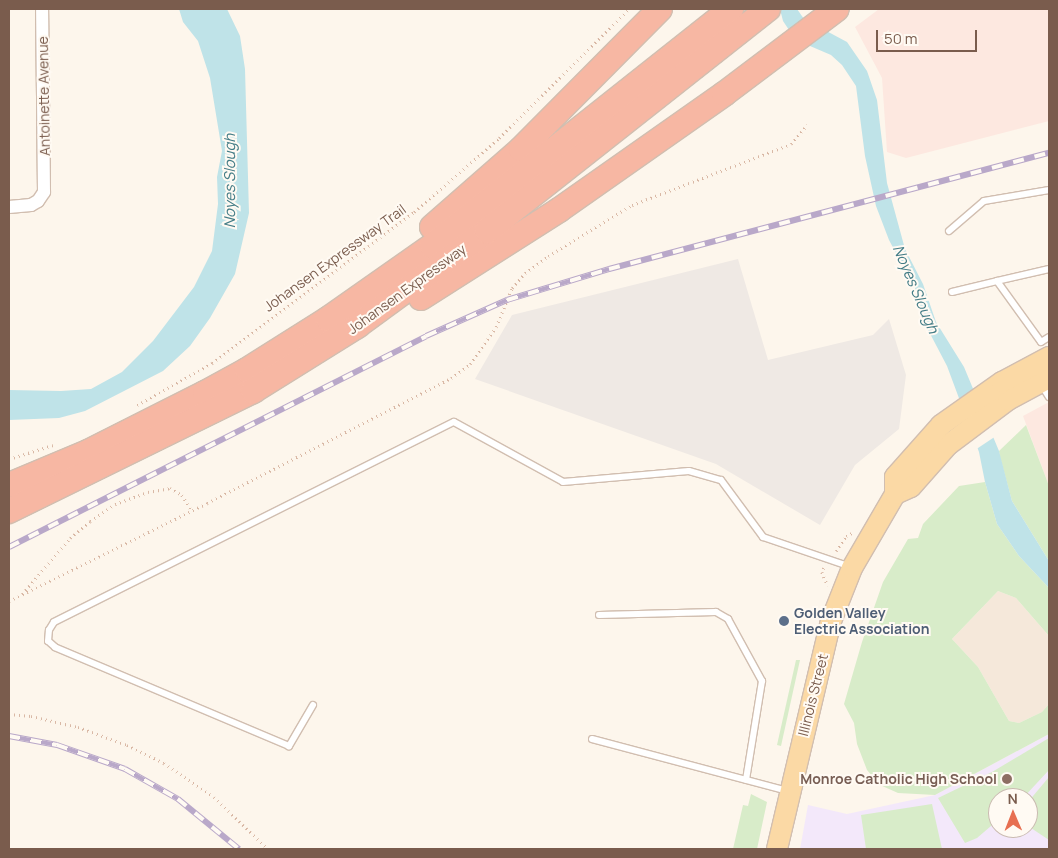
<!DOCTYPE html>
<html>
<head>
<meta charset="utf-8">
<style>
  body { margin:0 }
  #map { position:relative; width:1058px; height:858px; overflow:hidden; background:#fdf6ec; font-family:Manrope,sans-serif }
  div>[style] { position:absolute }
  .residential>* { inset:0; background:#f5e8da }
  .commercial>* { inset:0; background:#fde8e0 }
  .industrial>* { inset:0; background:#efe9e4 }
  .education>* { inset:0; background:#f3e8fa }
  .green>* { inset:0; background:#d8ecc9 }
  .water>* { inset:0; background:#bfe3e8 }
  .pier>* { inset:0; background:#fdf6ec }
  .path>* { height:2.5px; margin-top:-1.25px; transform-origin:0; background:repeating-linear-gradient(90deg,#d9b8a5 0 1px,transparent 0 5px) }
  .roads { filter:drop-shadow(1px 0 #d1beb0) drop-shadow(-1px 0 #d1beb0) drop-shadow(0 1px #d1beb0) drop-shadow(0 -1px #d1beb0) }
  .lane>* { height:6px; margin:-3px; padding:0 3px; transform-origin:3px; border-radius:3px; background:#fff }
  .street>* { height:12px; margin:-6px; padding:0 6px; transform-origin:6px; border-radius:6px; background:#fff }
  .primary>* { height:20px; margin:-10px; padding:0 10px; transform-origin:10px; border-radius:10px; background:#fbd9a5 }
  .highway>* { height:24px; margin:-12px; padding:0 12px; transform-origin:12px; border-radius:12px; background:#f7b7a3 }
  .rail>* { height:5.5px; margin-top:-2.75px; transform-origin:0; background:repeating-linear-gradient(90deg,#fffaf3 0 11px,#b9a8c9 0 22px); box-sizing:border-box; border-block:1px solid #b9a8c9 }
  .dots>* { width:14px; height:14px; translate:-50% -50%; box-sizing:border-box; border:2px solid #fffaf3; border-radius:50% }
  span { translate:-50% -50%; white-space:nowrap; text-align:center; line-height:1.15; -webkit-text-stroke:4px #fffaf3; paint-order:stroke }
  .street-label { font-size:14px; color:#7a5c4d }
  .service-label { font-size:14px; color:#4e5e75; font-weight:700 }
  .left { translate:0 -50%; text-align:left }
  .education-label { font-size:14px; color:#785e54; font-weight:700 }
  .right { translate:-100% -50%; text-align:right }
  .water-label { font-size:15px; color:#437c86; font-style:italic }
  .frame { position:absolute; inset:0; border:10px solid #7a5c4d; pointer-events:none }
  .north { position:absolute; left:988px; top:788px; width:50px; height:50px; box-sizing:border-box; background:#fffaf3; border:1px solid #cabbb1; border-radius:50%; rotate:359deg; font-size:14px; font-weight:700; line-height:20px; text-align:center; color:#7a5c4d }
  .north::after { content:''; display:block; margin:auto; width:18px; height:22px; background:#e76f51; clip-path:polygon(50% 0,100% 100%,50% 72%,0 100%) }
  .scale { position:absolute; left:876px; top:30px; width:101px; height:22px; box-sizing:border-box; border:2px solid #7a5c4d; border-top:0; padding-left:6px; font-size:15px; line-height:18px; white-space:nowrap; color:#7a5c4d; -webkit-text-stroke:4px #fffaf3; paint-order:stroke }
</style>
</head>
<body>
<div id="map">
  <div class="residential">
    <div style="clip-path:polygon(998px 591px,1016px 598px,1049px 636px,1049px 704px,1042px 712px,1019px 723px,1009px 721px,978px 667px,952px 639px)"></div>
  </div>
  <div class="commercial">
    <div style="clip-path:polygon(879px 9px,1049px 9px,1049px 121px,906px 158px,887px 152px,882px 78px,855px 27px)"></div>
    <div style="clip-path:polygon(1049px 402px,1049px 486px,1023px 416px)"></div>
  </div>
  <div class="industrial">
    <div style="clip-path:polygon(738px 259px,768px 360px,873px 335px,889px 319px,906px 375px,899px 429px,855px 465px,820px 525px,716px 464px,475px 379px,512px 315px)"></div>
  </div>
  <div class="education">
    <div style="clip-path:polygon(evenodd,1049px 734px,1049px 849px,800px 849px,808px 805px,847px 814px,935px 795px,1049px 734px,998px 798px,1028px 798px,1028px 828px,998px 828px,998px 798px)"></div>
  </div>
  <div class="green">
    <div style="clip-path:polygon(1026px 425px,1049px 486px,1049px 561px,1012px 501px,1000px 457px,999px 451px)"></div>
    <div style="clip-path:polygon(985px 482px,997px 524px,1019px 556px,1049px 588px,1049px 636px,1016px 598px,998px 591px,952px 639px,978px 667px,1009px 721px,1019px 723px,1042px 712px,1049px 704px,1049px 734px,935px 795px,898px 793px,880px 785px,867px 770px,857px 744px,854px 723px,844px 704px,862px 642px,883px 582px,908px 539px,918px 538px,923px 524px,959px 486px)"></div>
    <div style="clip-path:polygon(796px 660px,800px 660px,781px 746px,777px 745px)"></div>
    <div style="clip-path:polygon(1049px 738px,1049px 770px,1023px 798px,998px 798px,998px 820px,977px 838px,965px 843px,938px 798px,992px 772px)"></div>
    <div style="clip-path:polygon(1049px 777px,1049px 840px,1028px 826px,1028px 802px)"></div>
    <div style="clip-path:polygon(751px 794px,767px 802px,757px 849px,733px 849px,743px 805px,748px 806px)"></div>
    <div style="clip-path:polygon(932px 804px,942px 849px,866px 849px,861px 815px)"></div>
  </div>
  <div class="water">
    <div style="clip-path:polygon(179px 9px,227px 9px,240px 36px,245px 69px,249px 213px,235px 274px,210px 318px,190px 346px,163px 371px,85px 411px,59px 418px,9px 420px,9px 390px,61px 391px,91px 389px,122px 372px,153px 341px,194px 287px,212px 251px,218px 204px,217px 177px,222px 151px,210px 78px,198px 41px,183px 22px)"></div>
    <div style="clip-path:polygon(780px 9px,797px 9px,804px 19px,847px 42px,867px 71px,877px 100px,887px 183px,905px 249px,923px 284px,936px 322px,964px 367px,999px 451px,1012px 501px,1049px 561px,1049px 588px,1019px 556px,997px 524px,985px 482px,979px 452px,947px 366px,925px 324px,913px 285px,889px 240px,876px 206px,865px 156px,856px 86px,842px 65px,831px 55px,810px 46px,791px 33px,783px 21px)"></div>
  </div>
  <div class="pier">
    <div style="clip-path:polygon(975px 388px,996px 436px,975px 450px,956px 401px)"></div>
  </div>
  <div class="path">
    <div style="left:137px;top:405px;width:86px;rotate:-29.2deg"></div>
    <div style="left:212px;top:363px;width:252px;rotate:-36.8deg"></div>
    <div style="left:414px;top:212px;width:113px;rotate:-41deg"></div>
    <div style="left:499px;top:138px;width:183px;rotate:-44.8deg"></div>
    <div style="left:9px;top:459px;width:46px;rotate:-17.7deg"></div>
    <div style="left:836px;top:551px;width:18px;rotate:-56deg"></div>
    <div style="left:846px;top:536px;width:9px;rotate:-27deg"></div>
    <div style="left:824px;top:568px;width:4px;rotate:117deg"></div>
    <div style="left:822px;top:572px;width:15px;rotate:67deg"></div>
    <div style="left:22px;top:594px;width:74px;rotate:-49.4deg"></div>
    <div style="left:70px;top:538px;width:26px;rotate:-40deg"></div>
    <div style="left:90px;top:521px;width:30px;rotate:-34deg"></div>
    <div style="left:115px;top:504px;width:35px;rotate:-20deg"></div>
    <div style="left:148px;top:492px;width:22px;rotate:-10deg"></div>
    <div style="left:170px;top:488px;width:14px;rotate:30deg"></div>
    <div style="left:182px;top:495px;width:19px;rotate:58deg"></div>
    <div style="left:9px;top:601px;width:221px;rotate:-26.3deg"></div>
    <div style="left:207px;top:503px;width:274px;rotate:-27.1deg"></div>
    <div style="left:451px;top:378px;width:24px;rotate:-36deg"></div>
    <div style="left:470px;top:364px;width:45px;rotate:-54.9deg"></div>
    <div style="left:496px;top:327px;width:42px;rotate:-67.7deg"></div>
    <div style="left:512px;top:288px;width:20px;rotate:-49deg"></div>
    <div style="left:525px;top:273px;width:29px;rotate:-36deg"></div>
    <div style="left:548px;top:256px;width:98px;rotate:-31.3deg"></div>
    <div style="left:632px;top:205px;width:170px;rotate:-21deg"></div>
    <div style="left:791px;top:144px;width:25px;rotate:-50deg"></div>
    <div style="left:9px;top:714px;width:22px;rotate:5deg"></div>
    <div style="left:31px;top:716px;width:48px;rotate:13.2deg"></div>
    <div style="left:78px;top:727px;width:52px;rotate:20.2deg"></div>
    <div style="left:127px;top:745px;width:41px;rotate:25.9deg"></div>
    <div style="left:164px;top:763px;width:60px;rotate:34.2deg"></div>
    <div style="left:214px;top:797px;width:75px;rotate:43.9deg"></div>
  </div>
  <div class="roads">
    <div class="lane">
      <div style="left:949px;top:231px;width:46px;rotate:-40.6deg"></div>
      <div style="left:984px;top:201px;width:66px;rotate:-9.6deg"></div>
      <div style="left:1049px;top:269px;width:53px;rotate:167deg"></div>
      <div style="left:997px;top:281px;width:75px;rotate:54.2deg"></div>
      <div style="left:1041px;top:342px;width:9px;rotate:-32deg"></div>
      <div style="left:952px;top:292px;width:46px;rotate:-13.7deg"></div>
      <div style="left:1042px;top:386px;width:13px;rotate:58deg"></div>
      <div style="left:599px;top:615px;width:117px;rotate:-1.5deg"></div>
      <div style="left:716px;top:612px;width:14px;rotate:30deg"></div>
      <div style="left:728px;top:619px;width:71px;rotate:61.3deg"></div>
      <div style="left:762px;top:681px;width:100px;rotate:99.2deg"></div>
      <div style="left:313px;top:705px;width:48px;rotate:120.3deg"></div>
      <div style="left:289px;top:746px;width:254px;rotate:-157.1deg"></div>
      <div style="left:55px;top:647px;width:9px;rotate:-139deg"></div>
      <div style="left:48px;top:641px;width:11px;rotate:-85deg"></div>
      <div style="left:49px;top:630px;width:9px;rotate:-58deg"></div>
      <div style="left:54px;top:622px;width:447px;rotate:-26.6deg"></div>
      <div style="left:454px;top:422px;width:124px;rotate:28.8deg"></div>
      <div style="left:563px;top:482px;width:126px;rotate:-5deg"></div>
      <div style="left:689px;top:471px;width:33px;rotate:16deg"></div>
      <div style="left:721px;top:480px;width:71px;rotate:53.6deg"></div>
      <div style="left:763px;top:537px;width:93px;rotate:18.8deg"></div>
      <div style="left:592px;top:739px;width:203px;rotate:14.9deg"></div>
    </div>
    <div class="street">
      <div style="left:9px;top:207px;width:22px;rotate:-5deg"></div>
      <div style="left:31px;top:205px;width:8px;rotate:-30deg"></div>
      <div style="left:38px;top:201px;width:11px;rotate:-56deg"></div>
      <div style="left:44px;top:192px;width:183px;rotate:-90.6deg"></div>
    </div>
    <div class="primary">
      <div style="left:895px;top:494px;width:17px;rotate:-24deg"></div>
      <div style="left:911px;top:487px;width:56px;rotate:-48.6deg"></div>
      <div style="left:948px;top:445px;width:75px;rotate:-36.9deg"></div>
      <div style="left:1008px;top:400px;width:47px;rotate:-28.2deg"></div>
      <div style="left:777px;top:849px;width:234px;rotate:-76.7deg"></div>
      <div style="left:831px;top:621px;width:57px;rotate:-68.4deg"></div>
      <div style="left:852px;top:568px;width:86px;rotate:-59.8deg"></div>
      <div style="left:895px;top:494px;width:17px;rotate:-90deg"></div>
      <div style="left:895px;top:477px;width:69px;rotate:-48.5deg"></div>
      <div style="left:941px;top:425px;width:75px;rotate:-35.2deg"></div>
      <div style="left:1002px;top:382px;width:53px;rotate:-28deg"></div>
    </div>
    <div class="highway">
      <div style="left:432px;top:227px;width:118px;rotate:-41.2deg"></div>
      <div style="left:521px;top:149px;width:197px;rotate:-45.2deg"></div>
      <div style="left:421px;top:298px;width:164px;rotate:-32.5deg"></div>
      <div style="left:559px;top:210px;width:202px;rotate:-35.1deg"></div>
      <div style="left:724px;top:94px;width:141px;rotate:-37deg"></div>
      <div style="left:9px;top:485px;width:86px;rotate:-22.7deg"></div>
      <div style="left:88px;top:452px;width:131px;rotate:-26.8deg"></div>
      <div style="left:205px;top:393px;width:48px;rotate:-28.7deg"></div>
      <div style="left:247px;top:370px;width:96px;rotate:-32.2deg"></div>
      <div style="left:328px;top:319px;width:127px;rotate:-35.1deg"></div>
      <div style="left:432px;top:246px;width:382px;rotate:-38.4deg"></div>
      <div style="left:9px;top:511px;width:272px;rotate:-26.2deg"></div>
      <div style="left:253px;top:391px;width:123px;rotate:-32deg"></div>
      <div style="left:357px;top:326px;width:161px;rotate:-36.2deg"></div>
      <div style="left:487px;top:231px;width:358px;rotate:-38.3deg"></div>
    </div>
  </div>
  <div class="rail">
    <div style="left:9px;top:547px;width:467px;rotate:-26.8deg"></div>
    <div style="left:426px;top:336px;width:89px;rotate:-24deg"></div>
    <div style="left:507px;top:300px;width:107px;rotate:-16.9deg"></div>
    <div style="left:609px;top:269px;width:455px;rotate:-14.8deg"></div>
    <div style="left:9px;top:736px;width:49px;rotate:10.6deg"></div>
    <div style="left:57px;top:745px;width:72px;rotate:19.4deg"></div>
    <div style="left:125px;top:769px;width:61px;rotate:29.5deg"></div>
    <div style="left:178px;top:799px;width:79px;rotate:39.3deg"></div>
  </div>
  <div class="dots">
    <div style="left:784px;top:621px;background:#5c6f8a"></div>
    <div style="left:1007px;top:779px;background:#8d6e63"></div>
  </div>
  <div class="street-label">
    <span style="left:44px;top:96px;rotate:-91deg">Antoinette Avenue</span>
    <span style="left:335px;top:258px;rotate:-36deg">Johansen Expressway Trail</span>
    <span style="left:407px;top:289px;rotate:-36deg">Johansen Expressway</span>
    <span style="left:813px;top:695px;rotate:-76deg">Illinois Street</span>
  </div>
  <div class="service-label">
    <span class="left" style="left:794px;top:621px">Golden Valley<br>Electric Association</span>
  </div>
  <div class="education-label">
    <span class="right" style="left:997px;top:779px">Monroe Catholic High School</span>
  </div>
  <div class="water-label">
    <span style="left:230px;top:181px;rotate:-90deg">Noyes Slough</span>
    <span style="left:916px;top:289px;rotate:67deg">Noyes Slough</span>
  </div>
  <div class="frame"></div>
  <div class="north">N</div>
  <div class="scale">50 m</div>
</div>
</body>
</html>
